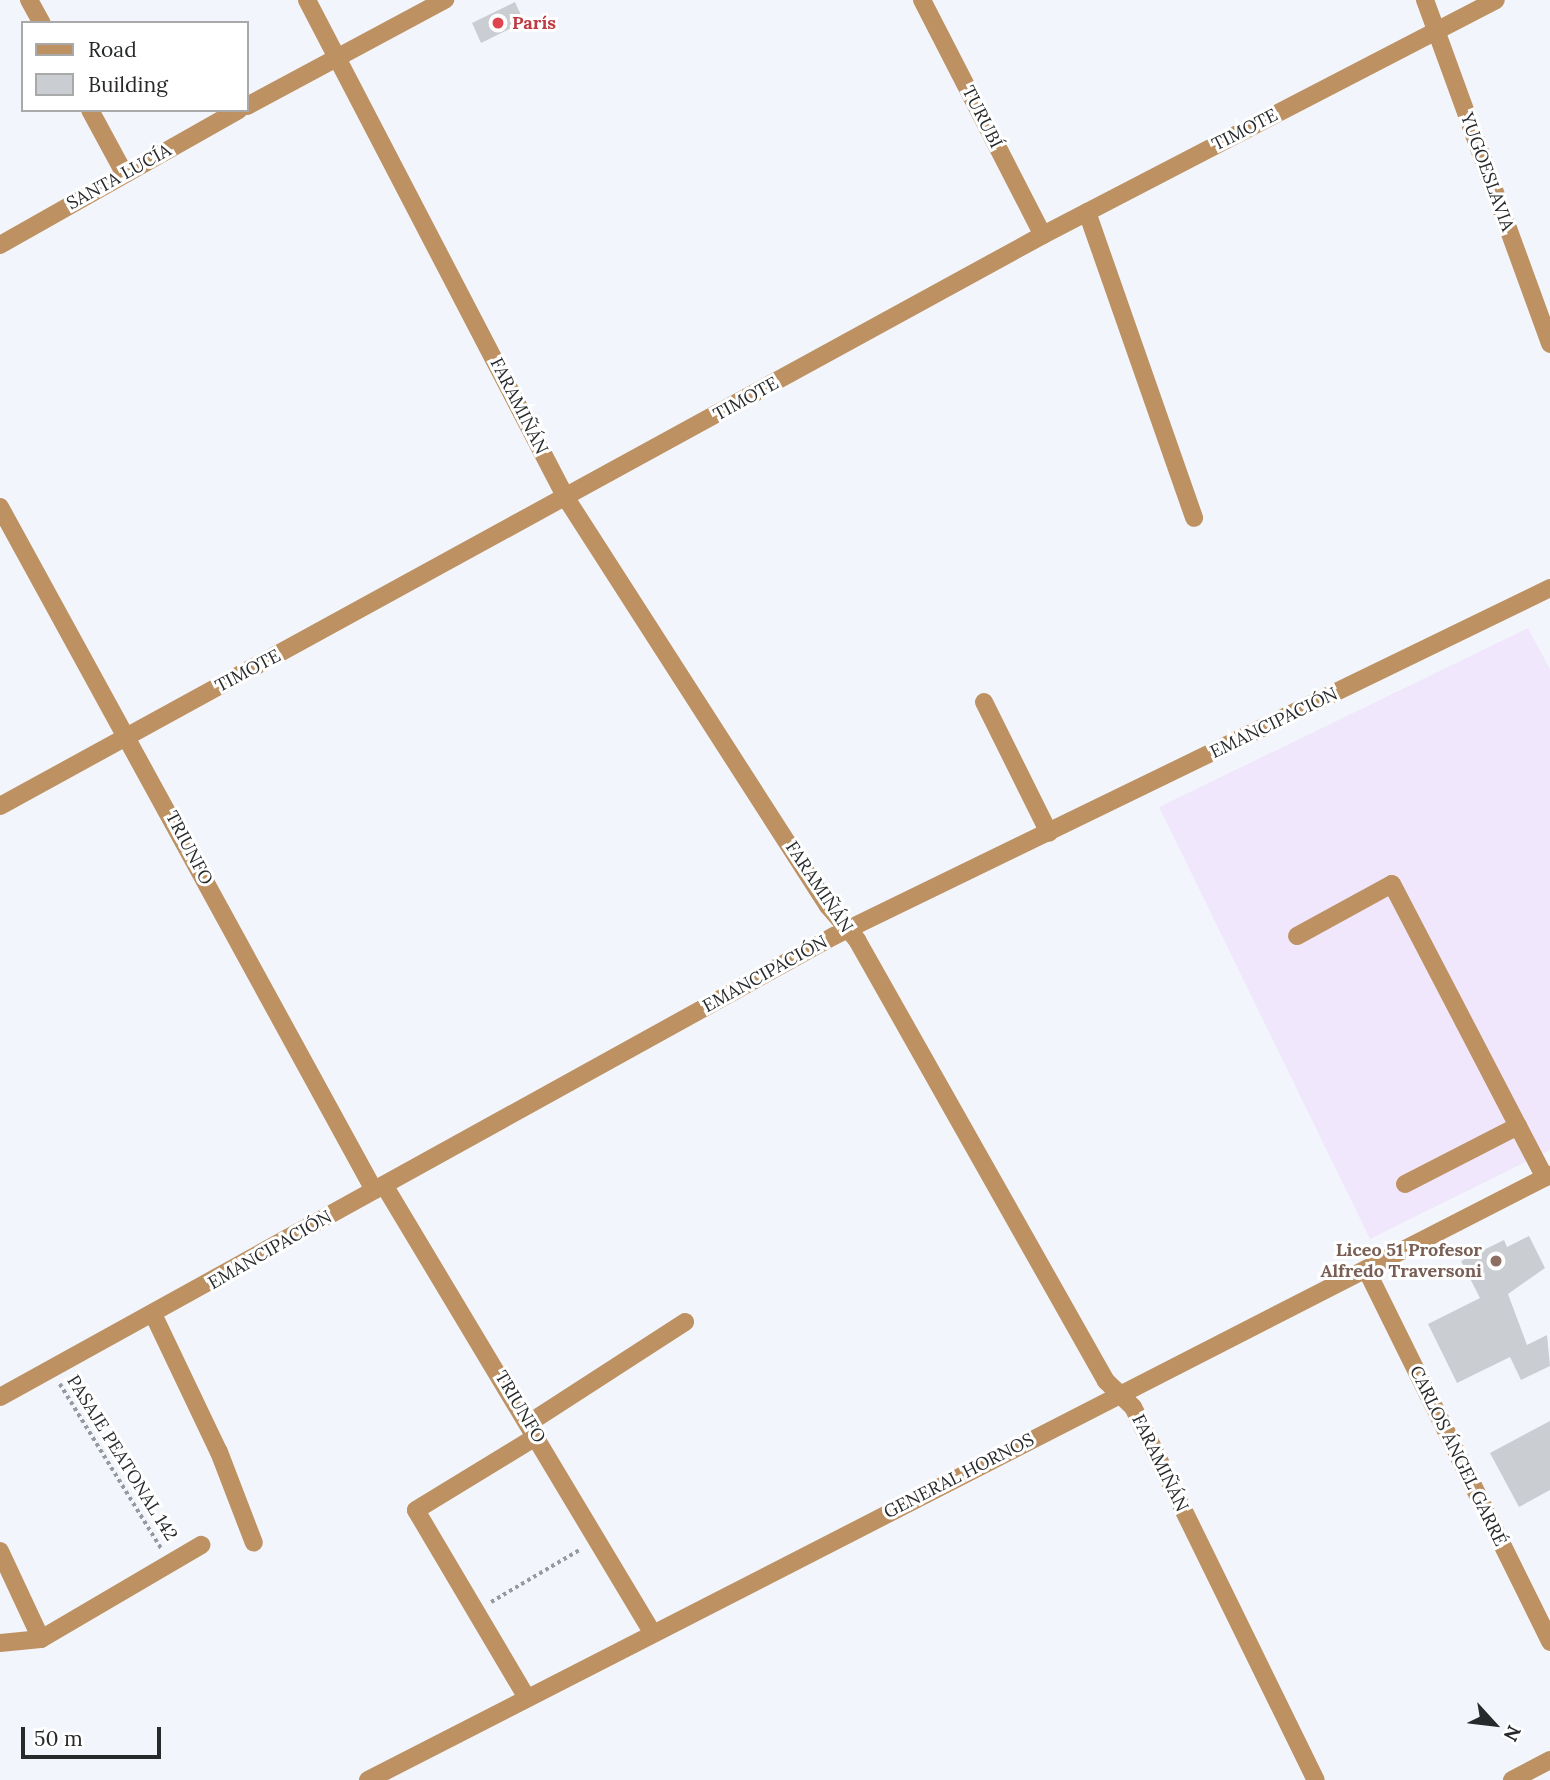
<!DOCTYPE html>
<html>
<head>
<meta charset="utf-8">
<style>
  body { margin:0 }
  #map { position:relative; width:1550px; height:1780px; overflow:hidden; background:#f2f6fc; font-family:Lora,serif }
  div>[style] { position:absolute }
  .industrial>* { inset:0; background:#f1e7fc }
  .building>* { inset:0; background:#caced3 }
  .path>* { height:3.5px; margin-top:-1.75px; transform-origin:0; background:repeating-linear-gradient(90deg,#96999d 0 3.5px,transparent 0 7px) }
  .minor>* { height:18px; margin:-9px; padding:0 9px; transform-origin:9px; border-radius:9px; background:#bd9161 }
  .dots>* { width:19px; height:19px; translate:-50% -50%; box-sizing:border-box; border:4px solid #fff; border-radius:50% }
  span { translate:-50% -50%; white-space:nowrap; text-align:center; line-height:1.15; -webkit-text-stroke:6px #fff; paint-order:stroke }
  .health-label { font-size:18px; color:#be3a42; font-weight:700 }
  .left { translate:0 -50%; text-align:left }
  .street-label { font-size:18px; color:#27292b }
  .education-label { font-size:18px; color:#785e54; font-weight:700 }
  .right { translate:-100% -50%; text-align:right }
  .legend { position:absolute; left:21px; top:21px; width:228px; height:91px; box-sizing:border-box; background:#fff; border:2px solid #a9a9aa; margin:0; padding:9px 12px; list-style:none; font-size:21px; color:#27292b }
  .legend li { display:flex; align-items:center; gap:14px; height:35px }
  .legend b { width:35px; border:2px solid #a9a9aa }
  .north { position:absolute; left:1459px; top:1689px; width:70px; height:70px; -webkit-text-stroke:5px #fff; paint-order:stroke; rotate:117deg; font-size:19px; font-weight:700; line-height:28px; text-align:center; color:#27292b }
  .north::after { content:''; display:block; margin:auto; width:24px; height:32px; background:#27292b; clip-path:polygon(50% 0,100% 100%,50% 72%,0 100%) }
  .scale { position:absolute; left:21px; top:1727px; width:140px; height:32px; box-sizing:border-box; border:4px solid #27292b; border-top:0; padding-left:9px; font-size:21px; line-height:24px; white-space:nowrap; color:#27292b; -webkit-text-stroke:5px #fff; paint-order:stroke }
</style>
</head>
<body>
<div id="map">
  <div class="industrial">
    <div style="clip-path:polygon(1528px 628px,1550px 669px,1550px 1150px,1370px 1239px,1159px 807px)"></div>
  </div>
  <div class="building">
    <div style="clip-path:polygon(515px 2px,524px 22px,481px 43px,472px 23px)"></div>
    <div style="clip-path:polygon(1529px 1236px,1545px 1268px,1508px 1294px,1527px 1345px,1547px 1335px,1550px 1366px,1521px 1380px,1510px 1357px,1457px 1383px,1428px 1324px,1480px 1298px,1461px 1261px,1504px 1240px,1507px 1247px)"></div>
    <div style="clip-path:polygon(1550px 1421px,1550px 1490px,1519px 1507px,1490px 1453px)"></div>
  </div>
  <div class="path">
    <div style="left:60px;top:1384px;width:193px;rotate:58.4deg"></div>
    <div style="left:491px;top:1602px;width:104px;rotate:-30.5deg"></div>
  </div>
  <div class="minor">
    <div style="left:29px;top:0;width:26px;rotate:61deg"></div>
    <div style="left:307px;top:0;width:561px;rotate:62.52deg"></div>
    <div style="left:566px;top:498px;width:485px;rotate:57.3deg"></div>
    <div style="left:828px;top:906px;width:45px;rotate:49.5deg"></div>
    <div style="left:857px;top:940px;width:506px;rotate:60.55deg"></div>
    <div style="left:1106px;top:1381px;width:37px;rotate:44deg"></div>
    <div style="left:1133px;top:1407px;width:415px;rotate:63.9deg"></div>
    <div style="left:922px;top:0;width:264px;rotate:62.8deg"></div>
    <div style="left:1425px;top:0;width:366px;rotate:70deg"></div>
    <div style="left:247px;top:106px;width:225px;rotate:-28.2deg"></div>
    <div style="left:90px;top:110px;width:72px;rotate:61.6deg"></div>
    <div style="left:1087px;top:212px;width:324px;rotate:70.7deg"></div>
    <div style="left:0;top:245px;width:274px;rotate:-29.5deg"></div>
    <div style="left:0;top:507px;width:779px;rotate:61.3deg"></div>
    <div style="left:984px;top:702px;width:146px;rotate:63.6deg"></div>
    <div style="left:0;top:806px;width:1189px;rotate:-28.7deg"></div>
    <div style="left:1043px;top:235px;width:510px;rotate:-27.42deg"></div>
    <div style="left:1297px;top:936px;width:108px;rotate:-28.7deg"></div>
    <div style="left:1392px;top:884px;width:331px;rotate:62.5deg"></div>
    <div style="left:1405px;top:1184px;width:127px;rotate:-27.2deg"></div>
    <div style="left:384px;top:1185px;width:521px;rotate:59.06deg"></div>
    <div style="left:1366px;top:1269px;width:416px;rotate:63.7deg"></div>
    <div style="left:154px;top:1316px;width:151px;rotate:64.5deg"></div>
    <div style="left:219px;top:1452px;width:97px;rotate:69deg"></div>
    <div style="left:0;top:1397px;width:953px;rotate:-28.93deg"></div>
    <div style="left:834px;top:936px;width:796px;rotate:-25.92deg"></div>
    <div style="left:529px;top:1423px;width:186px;rotate:-32.9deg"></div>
    <div style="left:0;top:1551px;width:97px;rotate:65deg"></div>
    <div style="left:0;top:1643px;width:41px;rotate:-5.6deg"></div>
    <div style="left:41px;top:1639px;width:186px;rotate:-30.4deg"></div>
    <div style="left:527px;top:1698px;width:218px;rotate:-120.6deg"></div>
    <div style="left:416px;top:1510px;width:142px;rotate:-31.4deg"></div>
    <div style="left:368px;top:1780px;width:1328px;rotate:-27.11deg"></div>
    <div style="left:1512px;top:1780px;width:43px;rotate:-27.8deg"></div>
  </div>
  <div class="dots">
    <div style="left:498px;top:23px;background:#e0444e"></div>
    <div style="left:1496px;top:1261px;background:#8d6e63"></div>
  </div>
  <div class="health-label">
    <span class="left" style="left:512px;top:23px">París</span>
  </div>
  <div class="street-label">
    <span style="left:982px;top:117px;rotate:63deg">TURUBÍ</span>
    <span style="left:1245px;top:130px;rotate:-27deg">TIMOTE</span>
    <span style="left:1487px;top:172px;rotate:70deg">YUGOESLAVIA</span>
    <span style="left:119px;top:177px;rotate:-29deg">SANTA LUCÍA</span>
    <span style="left:746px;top:399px;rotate:-29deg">TIMOTE</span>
    <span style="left:519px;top:406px;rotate:63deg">FARAMIÑÁN</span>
    <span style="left:248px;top:671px;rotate:-28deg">TIMOTE</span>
    <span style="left:1274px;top:723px;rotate:-26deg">EMANCIPACIÓN</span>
    <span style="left:189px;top:848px;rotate:62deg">TRIUNFO</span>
    <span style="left:819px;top:887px;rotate:56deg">FARAMIÑÁN</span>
    <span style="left:765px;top:974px;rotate:-29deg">EMANCIPACIÓN</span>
    <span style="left:270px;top:1250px;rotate:-30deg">EMANCIPACIÓN</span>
    <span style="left:520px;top:1407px;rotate:59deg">TRIUNFO</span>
    <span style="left:1458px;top:1456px;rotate:64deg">CARLOS ÁNGEL GARRÉ</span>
    <span style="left:122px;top:1458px;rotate:58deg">PASAJE PEATONAL 142</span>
    <span style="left:1160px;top:1463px;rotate:64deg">FARAMIÑÁN</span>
    <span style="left:959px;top:1476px;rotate:-27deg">GENERAL HORNOS</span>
  </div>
  <div class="education-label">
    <span class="right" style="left:1482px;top:1261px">Liceo 51 Profesor<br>Alfredo Traversoni</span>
  </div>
  <ul class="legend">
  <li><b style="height:9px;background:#bd9161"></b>Road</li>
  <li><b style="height:19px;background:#caced3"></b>Building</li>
  </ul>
  <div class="north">N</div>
  <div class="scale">50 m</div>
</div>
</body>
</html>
